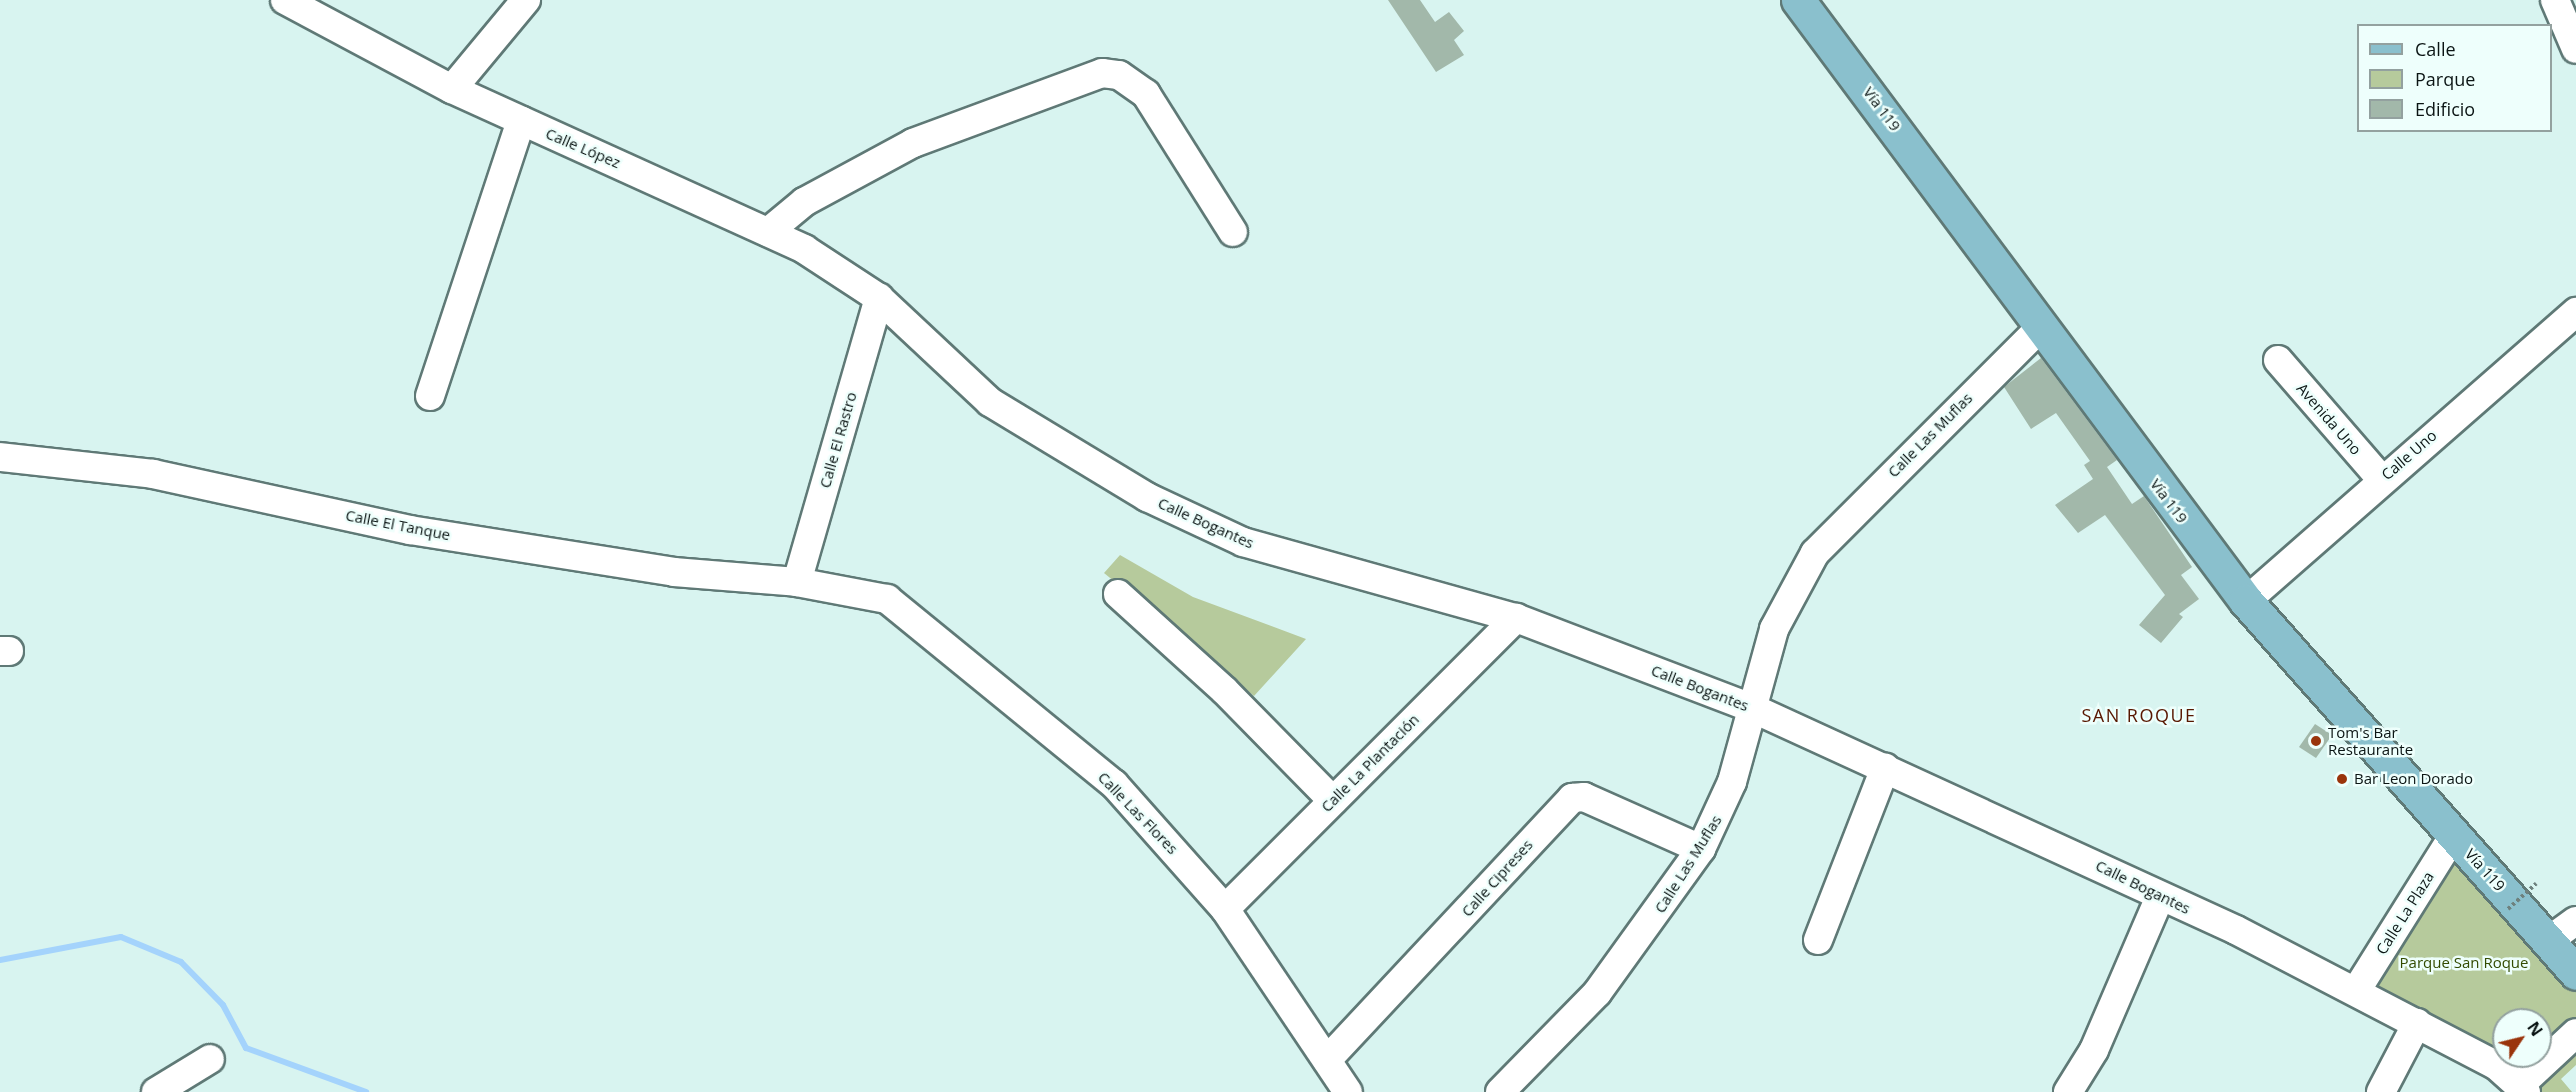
<!DOCTYPE html>
<html>
<head>
<meta charset="utf-8">
<style>
  body { margin:0 }
  #map { position:relative; width:2576px; height:1092px; overflow:hidden; background:#d8f4f0; font-family:"Open Sans",sans-serif }
  div>[style] { position:absolute }
  .green>* { inset:0; background:#b6ca9c }
  .stream>* { height:6px; margin:-3px; padding:0 3px; transform-origin:3px; border-radius:3px; background:#a4d3fc }
  .building>* { inset:0; background:#a2b8aa }
  .roads { filter:drop-shadow(2px 0 #5f7976) drop-shadow(-2px 0 #5f7976) drop-shadow(0 2px #5f7976) drop-shadow(0 -2px #5f7976) }
  .minor>* { height:28px; margin:-14px; padding:0 14px; transform-origin:14px; border-radius:14px; background:#fff }
  .major>* { height:33px; margin:-16.5px; padding:0 16.5px; transform-origin:16.5px; border-radius:16.5px; background:#8ac0cd }
  .path-bridge>* { height:4px; margin-top:-2px; transform-origin:0; background:repeating-linear-gradient(90deg,#6e817e 0 3px,transparent 0 6px) }
  .dots>* { width:16px; height:16px; translate:-50% -50%; box-sizing:border-box; border:3px solid #eefffc; border-radius:50% }
  span { translate:-50% -50%; white-space:nowrap; text-align:center; line-height:1.15; -webkit-text-stroke:5px #eefffc; paint-order:stroke }
  .street-label { font-size:15px; color:#0b1514 }
  .poi-label { font-size:15px; color:#0b1514 }
  .left { translate:0 -50%; text-align:left }
  .park-label { font-size:15px; color:#334b00 }
  .quarter-label { font-size:18px; color:#581700; letter-spacing:1.5px }
  .legend { position:absolute; left:2357px; top:24px; width:195px; height:108px; box-sizing:border-box; background:#eefffc; border:2px solid #93a19f; margin:0; padding:8px 10px; list-style:none; font-size:18px; color:#0b1514 }
  .legend li { display:flex; align-items:center; gap:12px; height:30px }
  .legend b { width:30px; border:2px solid #93a19f }
  .north { position:absolute; left:2492px; top:1008px; width:60px; height:60px; box-sizing:border-box; background:#eefffc; border:2px solid #93a19f; border-radius:50%; rotate:55deg; font-size:16px; font-weight:700; line-height:24px; text-align:center; color:#0b1514 }
  .north::after { content:''; display:block; margin:auto; width:21px; height:27px; background:#9a340b; clip-path:polygon(50% 0,100% 100%,50% 72%,0 100%) }
</style>
</head>
<body>
<div id="map">
  <div class="green">
    <div style="clip-path:polygon(1120px 555px,1193px 597px,1306px 639px,1254px 696px,1104px 573px)"></div>
    <div style="clip-path:polygon(evenodd,2455px 856px,2576px 991px,2576px 1026px,2524px 1073px,2370px 984px,2455px 856px,2504px 1020px,2540px 1020px,2540px 1056px,2504px 1056px,2504px 1020px)"></div>
    <div style="clip-path:polygon(2576px 1047px,2576px 1065px,2561px 1079px,2572px 1092px,2535px 1092px,2530px 1087px)"></div>
  </div>
  <div class="stream">
    <div style="left:0;top:960px;width:123px;rotate:-10.8deg"></div>
    <div style="left:121px;top:937px;width:65px;rotate:22.6deg"></div>
    <div style="left:181px;top:962px;width:60px;rotate:45.7deg"></div>
    <div style="left:223px;top:1005px;width:49px;rotate:61.9deg"></div>
    <div style="left:246px;top:1048px;width:128px;rotate:20.1deg"></div>
  </div>
  <div class="building">
    <div style="clip-path:polygon(1388px 0,1420px 0,1435px 22px,1449px 12px,1464px 31px,1454px 40px,1464px 55px,1436px 72px)"></div>
    <div style="clip-path:polygon(2041px 358px,2117px 460px,2107px 467px,2132px 504px,2144px 496px,2192px 567px,2181px 575px,2199px 599px,2179px 614px,2183px 617px,2161px 643px,2139px 625px,2165px 595px,2105px 515px,2078px 533px,2055px 505px,2093px 479px,2084px 465px,2090px 461px,2056px 413px,2031px 429px,2004px 387px)"></div>
    <div style="clip-path:polygon(2315px 724px,2332px 735px,2316px 758px,2299px 747px)"></div>
  </div>
  <div class="roads">
    <div class="minor">
      <div style="left:285px;top:0;width:189px;rotate:28.1deg"></div>
      <div style="left:452px;top:89px;width:387px;rotate:24.4deg"></div>
      <div style="left:804px;top:249px;width:90px;rotate:33.2deg"></div>
      <div style="left:879px;top:298px;width:152px;rotate:43.1deg"></div>
      <div style="left:990px;top:402px;width:184px;rotate:31.2deg"></div>
      <div style="left:1147px;top:497px;width:106px;rotate:25.1deg"></div>
      <div style="left:1243px;top:542px;width:283px;rotate:15.6deg"></div>
      <div style="left:1516px;top:618px;width:253px;rotate:20.9deg"></div>
      <div style="left:1752px;top:708px;width:532px;rotate:24.64deg"></div>
      <div style="left:2236px;top:930px;width:294px;rotate:27.5deg"></div>
      <div style="left:2497px;top:1066px;width:39px;rotate:42deg"></div>
      <div style="left:2555px;top:0;width:53px;rotate:66.8deg"></div>
      <div style="left:452px;top:89px;width:116px;rotate:-50.3deg"></div>
      <div style="left:768px;top:232px;width:47px;rotate:-39.8deg"></div>
      <div style="left:804px;top:202px;width:124px;rotate:-28.4deg"></div>
      <div style="left:913px;top:143px;width:202px;rotate:-20.3deg"></div>
      <div style="left:1102px;top:73px;width:17px;rotate:7deg"></div>
      <div style="left:1119px;top:75px;width:33px;rotate:35deg"></div>
      <div style="left:1146px;top:94px;width:163px;rotate:57.8deg"></div>
      <div style="left:2278px;top:360px;width:157px;rotate:49.1deg"></div>
      <div style="left:430px;top:396px;width:290px;rotate:-71.7deg"></div>
      <div style="left:0;top:457px;width:154px;rotate:6.3deg"></div>
      <div style="left:153px;top:474px;width:263px;rotate:12.3deg"></div>
      <div style="left:410px;top:530px;width:267px;rotate:9deg"></div>
      <div style="left:674px;top:572px;width:123px;rotate:4.6deg"></div>
      <div style="left:797px;top:582px;width:92px;rotate:10.7deg"></div>
      <div style="left:887px;top:599px;width:293px;rotate:39.2deg"></div>
      <div style="left:1114px;top:784px;width:167px;rotate:48.4deg"></div>
      <div style="left:1225px;top:909px;width:220px;rotate:56.1deg"></div>
      <div style="left:797px;top:582px;width:296px;rotate:-73.9deg"></div>
      <div style="left:1118px;top:594px;width:144px;rotate:42.2deg"></div>
      <div style="left:1225px;top:691px;width:154px;rotate:45.5deg"></div>
      <div style="left:2246px;top:601px;width:439px;rotate:-41.2deg"></div>
      <div style="left:0;top:651px;width:9px"></div>
      <div style="left:1225px;top:909px;width:412px;rotate:-45deg"></div>
      <div style="left:1818px;top:940px;width:185px;rotate:-68.7deg"></div>
      <div style="left:2548px;top:941px;width:34px;rotate:-36deg"></div>
      <div style="left:2356px;top:991px;width:184px;rotate:-57.9deg"></div>
      <div style="left:1327px;top:1060px;width:359px;rotate:-46.9deg"></div>
      <div style="left:1572px;top:798px;width:12px;rotate:-5deg"></div>
      <div style="left:1584px;top:797px;width:128px;rotate:24deg"></div>
      <div style="left:2520px;top:1085px;width:76px;rotate:-42.9deg"></div>
      <div style="left:156px;top:1092px;width:63px;rotate:-31.4deg"></div>
      <div style="left:1500px;top:1092px;width:139px;rotate:-45.6deg"></div>
      <div style="left:1597px;top:993px;width:178px;rotate:-54.2deg"></div>
      <div style="left:1701px;top:849px;width:74px;rotate:-65.2deg"></div>
      <div style="left:1732px;top:782px;width:159px;rotate:-74.6deg"></div>
      <div style="left:1774px;top:629px;width:86px;rotate:-61.7deg"></div>
      <div style="left:1815px;top:553px;width:317px;rotate:-45deg"></div>
      <div style="left:2068px;top:1092px;width:49px;rotate:-58.2deg"></div>
      <div style="left:2094px;top:1050px;width:167px;rotate:-66.7deg"></div>
      <div style="left:2381px;top:1092px;width:78px;rotate:-62.4deg"></div>
    </div>
    <div class="major">
      <div style="left:1798px;top:0;width:750px;rotate:53.3deg"></div>
      <div style="left:2246px;top:601px;width:497px;rotate:48.4deg"></div>
    </div>
  </div>
  <div class="path-bridge">
    <div style="left:2508px;top:909px;width:38px;rotate:-42deg"></div>
  </div>
  <div class="dots">
    <div style="left:2316px;top:741px;background:#9a340b"></div>
    <div style="left:2342px;top:779px;background:#9a340b"></div>
  </div>
  <div class="street-label">
    <span style="left:1882px;top:109px;rotate:53deg">Vía 119</span>
    <span style="left:583px;top:148px;rotate:23deg">Calle López</span>
    <span style="left:2329px;top:419px;rotate:49deg">Avenida Uno</span>
    <span style="left:1930px;top:435px;rotate:-45deg">Calle Las Muflas</span>
    <span style="left:838px;top:440px;rotate:-74deg">Calle El Rastro</span>
    <span style="left:2409px;top:455px;rotate:-41deg">Calle Uno</span>
    <span style="left:2169px;top:501px;rotate:53deg">Vía 119</span>
    <span style="left:1206px;top:523px;rotate:24deg">Calle Bogantes</span>
    <span style="left:398px;top:525px;rotate:11deg">Calle El Tanque</span>
    <span style="left:1700px;top:688px;rotate:21deg">Calle Bogantes</span>
    <span style="left:1370px;top:763px;rotate:-45deg">Calle La Plantación</span>
    <span style="left:1138px;top:813px;rotate:46deg">Calle Las Flores</span>
    <span style="left:1688px;top:864px;rotate:-58deg">Calle Las Muflas</span>
    <span style="left:2485px;top:870px;rotate:48deg">Vía 119</span>
    <span style="left:1497px;top:878px;rotate:-48deg">Calle Cipreses</span>
    <span style="left:2143px;top:887px;rotate:26deg">Calle Bogantes</span>
    <span style="left:2405px;top:913px;rotate:-58deg">Calle La Plaza</span>
  </div>
  <div class="poi-label">
    <span class="left" style="left:2328px;top:741px">Tom's Bar<br>Restaurante</span>
    <span class="left" style="left:2354px;top:779px">Bar Leon Dorado</span>
  </div>
  <div class="park-label">
    <span style="left:2464px;top:963px">Parque San Roque</span>
  </div>
  <div class="quarter-label">
    <span style="left:2139px;top:715px">SAN ROQUE</span>
  </div>
  <ul class="legend">
  <li><b style="height:8px;background:#8ac0cd"></b>Calle</li>
  <li><b style="height:16px;background:#b6ca9c"></b>Parque</li>
  <li><b style="height:16px;background:#a2b8aa"></b>Edificio</li>
  </ul>
  <div class="north">N</div>
</div>
</body>
</html>
